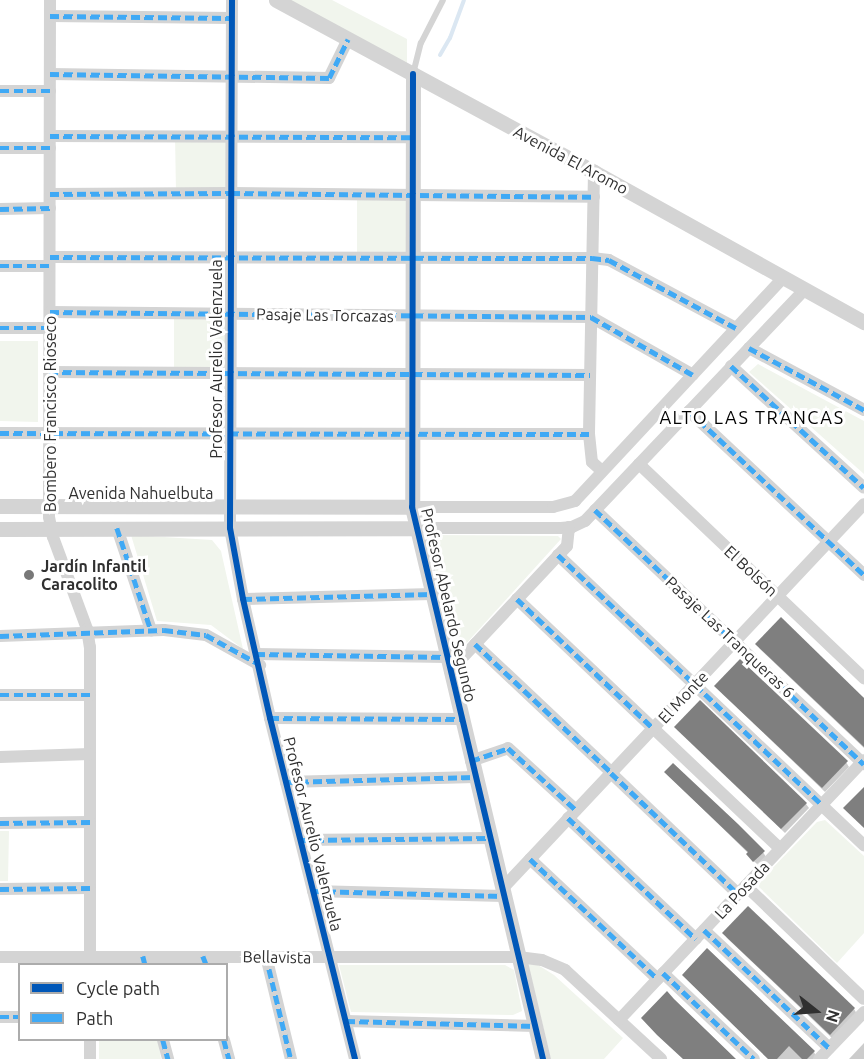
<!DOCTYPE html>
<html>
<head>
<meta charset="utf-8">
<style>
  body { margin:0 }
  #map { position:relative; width:864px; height:1059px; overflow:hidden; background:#fff; font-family:Ubuntu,sans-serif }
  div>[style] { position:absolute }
  .green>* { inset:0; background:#f1f5ed }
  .shadow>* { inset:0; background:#0003 }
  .stream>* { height:4px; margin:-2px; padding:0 2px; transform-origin:2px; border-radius:2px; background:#dbe7f2 }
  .building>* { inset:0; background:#7f7f7f }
  .service>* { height:6px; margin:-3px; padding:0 3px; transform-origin:3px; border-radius:3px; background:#d4d4d4 }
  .minor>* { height:12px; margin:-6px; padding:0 6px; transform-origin:6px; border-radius:6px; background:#d4d4d4 }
  .tertiary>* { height:15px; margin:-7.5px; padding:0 7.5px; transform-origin:7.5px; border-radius:7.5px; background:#d4d4d4 }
  .quiet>* { height:4.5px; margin-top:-2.25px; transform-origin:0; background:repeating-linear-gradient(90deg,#3fa9f5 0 9px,transparent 0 13.5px) }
  .cycleway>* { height:6px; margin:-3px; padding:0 3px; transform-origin:3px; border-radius:3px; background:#0057b8 }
  .dots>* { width:16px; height:16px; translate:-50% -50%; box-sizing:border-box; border:3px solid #fff; border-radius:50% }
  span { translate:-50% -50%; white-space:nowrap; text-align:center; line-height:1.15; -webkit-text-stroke:6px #fff; paint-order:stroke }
  .street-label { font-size:16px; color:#303030 }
  .poi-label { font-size:16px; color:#303030; font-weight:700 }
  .left { translate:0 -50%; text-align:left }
  .neighbourhood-label { font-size:18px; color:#000; letter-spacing:1.5px }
  .legend { position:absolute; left:18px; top:963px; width:210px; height:78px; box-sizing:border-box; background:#fff; border:2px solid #acacac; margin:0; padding:8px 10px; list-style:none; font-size:18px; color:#303030 }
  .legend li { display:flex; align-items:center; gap:12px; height:30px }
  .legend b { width:30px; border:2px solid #acacac }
  .north { position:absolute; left:786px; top:981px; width:60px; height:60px; -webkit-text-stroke:4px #fff; paint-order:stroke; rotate:107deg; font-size:16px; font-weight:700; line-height:24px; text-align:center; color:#303030 }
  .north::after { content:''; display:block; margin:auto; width:21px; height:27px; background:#303030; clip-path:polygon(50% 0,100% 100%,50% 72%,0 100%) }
</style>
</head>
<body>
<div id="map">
  <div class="green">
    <div style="clip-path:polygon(287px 0,332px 0,407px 39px,407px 65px)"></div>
    <div style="clip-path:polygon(231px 134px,231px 193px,176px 193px,175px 135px)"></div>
    <div style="clip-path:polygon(357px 194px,413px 195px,413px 257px,357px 257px)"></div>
    <div style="clip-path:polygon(174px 314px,230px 314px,229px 373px,174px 373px)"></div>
    <div style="clip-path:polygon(0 341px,38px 341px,38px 422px,0 421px)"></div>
    <div style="clip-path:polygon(758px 364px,864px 421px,864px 474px,749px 372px)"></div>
    <div style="clip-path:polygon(131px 535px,212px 540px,221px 551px,243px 649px,211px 625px,157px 621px)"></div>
    <div style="clip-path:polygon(433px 535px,558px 536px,561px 539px,454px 657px,428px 549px)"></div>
    <div style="clip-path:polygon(825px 820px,864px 856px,864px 933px,837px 963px,759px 887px,760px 881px,817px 822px)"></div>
    <div style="clip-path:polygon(0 831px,9px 831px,8px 881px,0 881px)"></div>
    <div style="clip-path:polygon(528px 964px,538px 965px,554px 975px,623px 1038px,604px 1059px,551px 1059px)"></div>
    <div style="clip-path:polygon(339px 965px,505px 965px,514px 970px,522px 1011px,513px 1015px,351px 1012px)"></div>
    <div style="clip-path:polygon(99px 1040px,158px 1040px,161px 1059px,99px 1059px)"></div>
  </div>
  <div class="shadow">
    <div style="clip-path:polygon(757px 644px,864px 698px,864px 748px,760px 649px)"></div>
    <div style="clip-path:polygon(719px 690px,846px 762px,849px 767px,825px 792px)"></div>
    <div style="clip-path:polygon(676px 727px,806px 804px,809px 808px,785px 833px)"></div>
    <div style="clip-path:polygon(666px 773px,763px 852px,766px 857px,756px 865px,749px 854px)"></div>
    <div style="clip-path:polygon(748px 908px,854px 1009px,857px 1014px,833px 1039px,727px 938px,724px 933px)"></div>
    <div style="clip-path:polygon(683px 975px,814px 1052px,816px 1056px,813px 1059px,769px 1059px)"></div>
    <div style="clip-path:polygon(864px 1043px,864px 1059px,849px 1059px)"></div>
  </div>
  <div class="stream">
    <div style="left:440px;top:55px;width:20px;rotate:-60deg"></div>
    <div style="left:450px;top:38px;width:40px;rotate:-69.8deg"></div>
  </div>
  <div class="building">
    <div style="clip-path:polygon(781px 617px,864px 698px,864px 747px,755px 644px)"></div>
    <div style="clip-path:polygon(740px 659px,848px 761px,822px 788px,714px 686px)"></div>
    <div style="clip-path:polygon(700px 700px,807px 803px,781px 829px,674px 727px)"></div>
    <div style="clip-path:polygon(673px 763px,738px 824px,765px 851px,753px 862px,746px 854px,748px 852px,664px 772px)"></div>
    <div style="clip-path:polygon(864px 787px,864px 828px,843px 808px)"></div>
    <div style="clip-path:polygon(748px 906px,855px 1008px,830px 1035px,722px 933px)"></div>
    <div style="clip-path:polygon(707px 948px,815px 1051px,807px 1059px,802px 1059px,789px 1046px,777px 1059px,768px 1059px,682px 975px)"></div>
    <div style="clip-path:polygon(667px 991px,674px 999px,736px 1059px,683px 1059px,657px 1035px,641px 1018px)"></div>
  </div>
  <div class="service">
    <div style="left:413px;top:74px;width:32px;rotate:-76deg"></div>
    <div style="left:421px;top:43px;width:48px;rotate:-62.9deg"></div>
  </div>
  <div class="minor">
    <div style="left:50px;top:0;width:517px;rotate:90.11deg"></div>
    <div style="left:49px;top:517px;width:20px;rotate:79deg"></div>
    <div style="left:53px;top:537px;width:98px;rotate:69.7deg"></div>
    <div style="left:87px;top:629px;width:18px;rotate:81deg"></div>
    <div style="left:90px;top:647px;width:317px;rotate:90deg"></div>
    <div style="left:232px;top:0;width:528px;rotate:90.22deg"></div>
    <div style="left:230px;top:528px;width:72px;rotate:79.6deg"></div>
    <div style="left:243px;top:599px;width:122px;rotate:77.2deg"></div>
    <div style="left:270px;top:718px;width:351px;rotate:76deg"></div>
    <div style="left:50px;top:16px;width:181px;rotate:0.6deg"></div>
    <div style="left:50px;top:74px;width:279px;rotate:0.8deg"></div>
    <div style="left:329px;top:78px;width:43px;rotate:-64deg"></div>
    <div style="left:0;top:91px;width:50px"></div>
    <div style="left:50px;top:136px;width:363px;rotate:0.2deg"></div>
    <div style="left:0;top:148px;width:50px"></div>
    <div style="left:594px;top:172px;width:262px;rotate:91.1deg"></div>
    <div style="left:589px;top:434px;width:28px;rotate:84deg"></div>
    <div style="left:592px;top:462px;width:13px;rotate:42deg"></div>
    <div style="left:50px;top:194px;width:181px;rotate:-0.3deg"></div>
    <div style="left:231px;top:193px;width:363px;rotate:0.6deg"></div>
    <div style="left:0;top:209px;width:50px;rotate:-1.1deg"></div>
    <div style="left:50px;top:257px;width:542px;rotate:0.11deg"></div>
    <div style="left:592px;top:258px;width:17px;rotate:7deg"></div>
    <div style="left:609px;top:260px;width:144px;rotate:28.2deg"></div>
    <div style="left:0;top:266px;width:49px"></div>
    <div style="left:50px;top:312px;width:541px;rotate:0.53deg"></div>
    <div style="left:591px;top:317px;width:117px;rotate:29.6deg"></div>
    <div style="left:0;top:328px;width:50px"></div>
    <div style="left:749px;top:348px;width:131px;rotate:28.3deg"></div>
    <div style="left:731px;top:366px;width:180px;rotate:42.5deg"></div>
    <div style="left:49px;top:372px;width:541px;rotate:0.32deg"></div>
    <div style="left:689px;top:411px;width:240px;rotate:43.1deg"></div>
    <div style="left:0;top:433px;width:589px;rotate:0.1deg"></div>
    <div style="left:639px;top:464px;width:311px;rotate:43.6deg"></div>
    <div style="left:412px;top:507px;width:141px"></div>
    <div style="left:553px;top:507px;width:23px;rotate:-15deg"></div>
    <div style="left:575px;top:501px;width:305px;rotate:-47deg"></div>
    <div style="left:595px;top:510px;width:370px;rotate:43.4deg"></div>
    <div style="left:117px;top:528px;width:108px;rotate:71.6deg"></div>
    <div style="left:416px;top:528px;width:145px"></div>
    <div style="left:561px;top:528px;width:11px;rotate:-5deg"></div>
    <div style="left:572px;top:527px;width:14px;rotate:-25deg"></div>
    <div style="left:585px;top:521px;width:318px;rotate:-46.5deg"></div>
    <div style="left:558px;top:555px;width:422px;rotate:43.5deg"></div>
    <div style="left:243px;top:599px;width:189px;rotate:-1.5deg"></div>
    <div style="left:517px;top:599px;width:363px;rotate:43.5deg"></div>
    <div style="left:0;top:636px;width:164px;rotate:-2.1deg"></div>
    <div style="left:164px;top:630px;width:42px;rotate:6.8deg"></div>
    <div style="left:206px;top:635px;width:62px;rotate:29.1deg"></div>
    <div style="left:475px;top:644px;width:187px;rotate:43.3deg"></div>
    <div style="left:256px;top:654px;width:191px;rotate:0.9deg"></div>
    <div style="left:450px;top:671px;width:171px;rotate:-46.9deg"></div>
    <div style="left:567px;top:546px;width:19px;rotate:-84deg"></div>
    <div style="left:0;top:695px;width:90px"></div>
    <div style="left:270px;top:718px;width:191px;rotate:0.3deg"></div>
    <div style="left:0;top:757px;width:90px;rotate:-1.9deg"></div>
    <div style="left:471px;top:761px;width:39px;rotate:-19deg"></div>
    <div style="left:508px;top:748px;width:92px;rotate:42.4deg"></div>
    <div style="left:611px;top:773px;width:175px;rotate:43.6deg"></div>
    <div style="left:286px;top:782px;width:189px;rotate:-1.5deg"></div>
    <div style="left:568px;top:818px;width:176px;rotate:43.4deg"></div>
    <div style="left:0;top:823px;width:90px;rotate:-0.6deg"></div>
    <div style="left:301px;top:840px;width:189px;rotate:-0.6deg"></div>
    <div style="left:530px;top:859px;width:175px;rotate:43.2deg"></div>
    <div style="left:746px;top:886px;width:163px;rotate:43.8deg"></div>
    <div style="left:0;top:889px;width:90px;rotate:-0.6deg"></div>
    <div style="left:502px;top:889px;width:528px;rotate:-46.76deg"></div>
    <div style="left:313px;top:891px;width:190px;rotate:1.5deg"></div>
    <div style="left:704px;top:930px;width:172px;rotate:43.3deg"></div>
    <div style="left:266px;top:956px;width:106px;rotate:76.4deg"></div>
    <div style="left:0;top:957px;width:518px"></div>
    <div style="left:518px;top:957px;width:24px;rotate:7deg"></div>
    <div style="left:542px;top:960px;width:25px;rotate:23deg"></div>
    <div style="left:565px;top:970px;width:131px;rotate:42.8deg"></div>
    <div style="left:663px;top:973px;width:125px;rotate:43.4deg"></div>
    <div style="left:0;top:1017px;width:20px"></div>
    <div style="left:619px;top:1020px;width:357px;rotate:-46.7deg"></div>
    <div style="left:346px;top:1021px;width:189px;rotate:1.5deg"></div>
    <div style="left:90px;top:1040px;width:19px;rotate:90deg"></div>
    <div style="left:163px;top:1040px;width:20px;rotate:75deg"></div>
    <div style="left:224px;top:1040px;width:20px;rotate:75deg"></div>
    <div style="left:819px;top:1059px;width:65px;rotate:-46.2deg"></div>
  </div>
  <div class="tertiary">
    <div style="left:276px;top:0;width:362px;rotate:28.4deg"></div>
    <div style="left:594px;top:172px;width:309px;rotate:29.1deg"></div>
    <div style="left:413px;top:74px;width:433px;rotate:90.1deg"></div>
    <div style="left:412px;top:507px;width:567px;rotate:76.65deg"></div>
    <div style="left:0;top:506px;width:412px;rotate:0.1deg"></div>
    <div style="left:0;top:529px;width:416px;rotate:-0.1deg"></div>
  </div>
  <div class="quiet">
    <div style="left:50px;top:16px;width:181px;rotate:0.6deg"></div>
    <div style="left:50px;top:74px;width:279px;rotate:0.8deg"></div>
    <div style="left:329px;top:78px;width:43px;rotate:-64deg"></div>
    <div style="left:0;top:91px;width:50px"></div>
    <div style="left:50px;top:136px;width:363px;rotate:0.2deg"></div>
    <div style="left:0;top:148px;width:50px"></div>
    <div style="left:50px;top:194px;width:181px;rotate:-0.3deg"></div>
    <div style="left:231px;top:193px;width:363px;rotate:0.6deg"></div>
    <div style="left:0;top:209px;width:50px;rotate:-1.1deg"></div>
    <div style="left:50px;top:257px;width:542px;rotate:0.11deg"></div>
    <div style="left:592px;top:258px;width:17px;rotate:7deg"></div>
    <div style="left:609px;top:260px;width:144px;rotate:28.2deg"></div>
    <div style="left:0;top:266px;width:49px"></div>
    <div style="left:50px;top:312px;width:541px;rotate:0.53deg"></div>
    <div style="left:591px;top:317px;width:117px;rotate:29.6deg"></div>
    <div style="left:0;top:328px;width:50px"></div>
    <div style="left:749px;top:348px;width:131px;rotate:28.3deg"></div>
    <div style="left:731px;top:366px;width:180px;rotate:42.5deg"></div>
    <div style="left:49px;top:372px;width:541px;rotate:0.32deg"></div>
    <div style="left:689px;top:411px;width:240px;rotate:43.1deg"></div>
    <div style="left:0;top:433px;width:589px;rotate:0.1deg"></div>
    <div style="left:595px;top:510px;width:370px;rotate:43.4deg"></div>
    <div style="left:117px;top:528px;width:108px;rotate:71.6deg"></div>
    <div style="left:558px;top:555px;width:364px;rotate:43.4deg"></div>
    <div style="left:243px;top:599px;width:189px;rotate:-1.5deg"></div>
    <div style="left:517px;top:599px;width:187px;rotate:43.5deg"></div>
    <div style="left:0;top:636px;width:164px;rotate:-2.1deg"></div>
    <div style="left:164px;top:630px;width:42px;rotate:6.8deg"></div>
    <div style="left:206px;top:635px;width:60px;rotate:28.7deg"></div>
    <div style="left:475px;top:644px;width:187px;rotate:43.3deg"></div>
    <div style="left:256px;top:654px;width:191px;rotate:0.9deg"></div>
    <div style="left:0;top:695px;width:90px"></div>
    <div style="left:270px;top:718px;width:191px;rotate:0.3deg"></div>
    <div style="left:471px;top:761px;width:39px;rotate:-19deg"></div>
    <div style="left:508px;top:748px;width:92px;rotate:42.4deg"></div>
    <div style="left:611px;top:773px;width:175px;rotate:43.6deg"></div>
    <div style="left:286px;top:782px;width:189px;rotate:-1.5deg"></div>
    <div style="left:568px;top:818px;width:176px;rotate:43.4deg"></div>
    <div style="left:0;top:823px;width:90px;rotate:-0.6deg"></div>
    <div style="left:301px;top:840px;width:189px;rotate:-0.6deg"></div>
    <div style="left:530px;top:859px;width:175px;rotate:43.2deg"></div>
    <div style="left:0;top:889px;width:90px;rotate:-0.6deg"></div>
    <div style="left:313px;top:891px;width:190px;rotate:1.5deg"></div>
    <div style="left:704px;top:930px;width:172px;rotate:43.3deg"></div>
    <div style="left:143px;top:956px;width:8px;rotate:76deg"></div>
    <div style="left:203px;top:956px;width:9px;rotate:69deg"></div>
    <div style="left:266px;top:956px;width:106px;rotate:76.4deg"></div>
    <div style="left:663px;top:973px;width:125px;rotate:43.4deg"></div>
    <div style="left:0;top:1017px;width:20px"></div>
    <div style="left:346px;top:1021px;width:189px;rotate:1.5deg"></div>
    <div style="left:163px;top:1040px;width:20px;rotate:75deg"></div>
    <div style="left:224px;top:1040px;width:20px;rotate:75deg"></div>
  </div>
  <div class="cycleway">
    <div style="left:232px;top:0;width:528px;rotate:90.22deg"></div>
    <div style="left:230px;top:528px;width:72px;rotate:79.6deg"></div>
    <div style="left:243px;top:599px;width:122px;rotate:77.2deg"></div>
    <div style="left:270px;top:718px;width:351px;rotate:76deg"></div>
    <div style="left:413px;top:74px;width:433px;rotate:90.1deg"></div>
    <div style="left:412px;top:507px;width:567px;rotate:76.65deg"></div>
  </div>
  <div class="dots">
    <div style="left:29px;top:575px;background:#787878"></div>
  </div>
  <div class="street-label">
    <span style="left:571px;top:160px;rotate:28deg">Avenida El Aromo</span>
    <span style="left:325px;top:315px;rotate:1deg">Pasaje Las Torcazas</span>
    <span style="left:216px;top:359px;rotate:-90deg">Profesor Aurelio Valenzuela</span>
    <span style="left:50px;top:414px;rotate:-90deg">Bombero Francisco Rioseco</span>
    <span style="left:141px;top:493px">Avenida Nahuelbuta</span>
    <span style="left:751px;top:571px;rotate:43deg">El Bolsón</span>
    <span style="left:449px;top:605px;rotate:77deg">Profesor Abelardo Segundo</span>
    <span style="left:730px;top:637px;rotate:43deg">Pasaje Las Tranqueras 6</span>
    <span style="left:683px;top:697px;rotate:-47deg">El Monte</span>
    <span style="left:313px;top:834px;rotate:76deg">Profesor Aurelio Valenzuela</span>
    <span style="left:742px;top:890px;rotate:-47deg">La Posada</span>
    <span style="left:277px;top:957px;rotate:1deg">Bellavista</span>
  </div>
  <div class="poi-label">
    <span class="left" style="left:41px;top:575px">Jardín Infantil<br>Caracolito</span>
  </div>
  <div class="neighbourhood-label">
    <span style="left:752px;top:417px">ALTO LAS TRANCAS</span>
  </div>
  <ul class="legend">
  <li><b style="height:8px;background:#0057b8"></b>Cycle path</li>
  <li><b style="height:8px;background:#3fa9f5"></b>Path</li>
  </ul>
  <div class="north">N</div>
</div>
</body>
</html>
